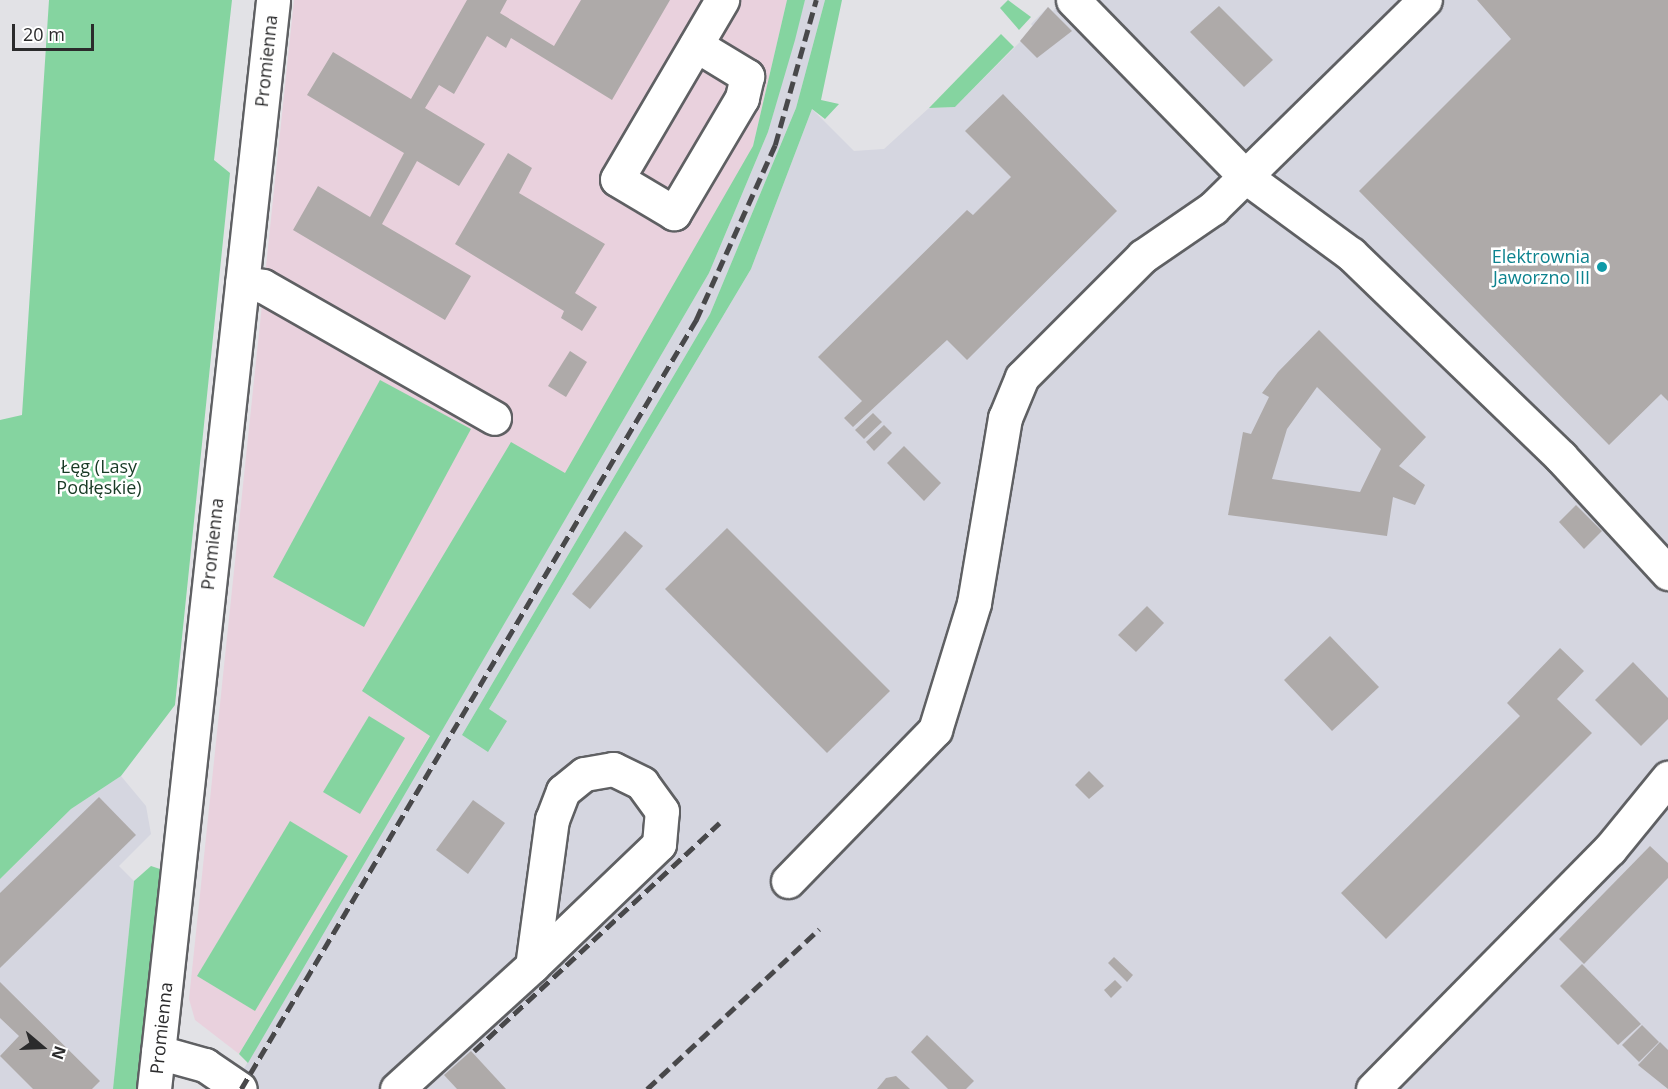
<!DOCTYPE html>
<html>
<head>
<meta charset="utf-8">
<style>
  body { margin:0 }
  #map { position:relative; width:1668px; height:1089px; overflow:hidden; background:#e2e2e6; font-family:"Open Sans",sans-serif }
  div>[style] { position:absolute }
  .built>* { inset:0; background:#d5d6e0 }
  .education>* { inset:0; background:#e9d1dd }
  .green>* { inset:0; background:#85d4a0 }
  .building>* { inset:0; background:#aeaaa9 }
  .roads { filter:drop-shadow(2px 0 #5f6063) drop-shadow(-2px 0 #5f6063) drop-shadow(0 2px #5f6063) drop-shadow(0 -2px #5f6063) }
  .minor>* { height:33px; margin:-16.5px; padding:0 16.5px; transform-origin:16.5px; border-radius:16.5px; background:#fff }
  .rail>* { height:4.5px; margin-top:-2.25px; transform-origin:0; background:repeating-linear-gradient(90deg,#48484a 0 12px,transparent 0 18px) }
  .dots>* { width:16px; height:16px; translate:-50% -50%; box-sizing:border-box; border:3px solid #fff; border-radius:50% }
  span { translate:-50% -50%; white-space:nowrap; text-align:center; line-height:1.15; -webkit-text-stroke:5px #fff; paint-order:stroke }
  .street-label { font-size:18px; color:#2b2b2c }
  .culture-label { font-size:18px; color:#0d838f }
  .right { translate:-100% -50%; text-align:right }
  .park-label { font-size:18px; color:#183a25 }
  .north { position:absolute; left:12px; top:1017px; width:60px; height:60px; -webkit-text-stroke:4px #fff; paint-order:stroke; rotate:109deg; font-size:16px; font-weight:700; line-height:24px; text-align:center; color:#2b2b2c }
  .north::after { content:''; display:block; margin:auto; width:21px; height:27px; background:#2b2b2c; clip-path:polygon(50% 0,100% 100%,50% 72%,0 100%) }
  .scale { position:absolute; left:12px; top:24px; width:82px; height:27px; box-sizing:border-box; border:3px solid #2b2b2c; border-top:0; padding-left:8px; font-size:18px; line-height:21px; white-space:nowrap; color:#2b2b2c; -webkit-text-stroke:4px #fff; paint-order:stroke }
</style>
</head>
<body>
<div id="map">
  <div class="built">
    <div style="clip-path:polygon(805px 0,825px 0,796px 108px,710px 314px,462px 735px,489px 709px,751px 269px,812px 109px,854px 151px,884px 149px,929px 108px,955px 107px,1034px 28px,1031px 24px,1048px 7px,1053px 11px,1063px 0,1668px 0,1668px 1089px,232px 1089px,709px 273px,768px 132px)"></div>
    <div style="clip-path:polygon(121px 776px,146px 806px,151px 834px,119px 866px,134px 881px,113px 1089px,0 1089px,0 879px,71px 809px)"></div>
  </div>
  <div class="education">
    <div style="clip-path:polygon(294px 0,787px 0,753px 146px,581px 483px,239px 1054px,195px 1020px,189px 999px)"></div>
  </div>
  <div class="green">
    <div style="clip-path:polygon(49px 0,232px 0,214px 160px,230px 173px,175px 705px,121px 776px,71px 809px,0 879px,0 420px,22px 415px)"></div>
    <div style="clip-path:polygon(787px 0,805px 0,795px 40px,768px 132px,709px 273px,248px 1063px,239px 1054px,430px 736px,362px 691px,511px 442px,565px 473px,753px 146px)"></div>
    <div style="clip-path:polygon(825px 0,842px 0,821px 100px,839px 104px,825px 119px,812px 109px,751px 269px,489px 709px,507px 721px,488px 752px,462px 735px,710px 314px,796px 108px)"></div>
    <div style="clip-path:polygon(1008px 0,1031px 17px,1019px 30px,1000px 8px)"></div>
    <div style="clip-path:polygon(1001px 34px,1014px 47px,955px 107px,929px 108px)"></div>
    <div style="clip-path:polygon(380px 380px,471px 429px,364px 627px,273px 577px)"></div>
    <div style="clip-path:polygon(369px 716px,405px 738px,360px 814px,323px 792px)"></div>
    <div style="clip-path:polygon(290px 821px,348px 856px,255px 1011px,197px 976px)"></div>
    <div style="clip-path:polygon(151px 866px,163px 870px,141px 1089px,113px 1089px,134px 881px)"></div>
  </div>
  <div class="building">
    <div style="clip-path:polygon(467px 0,507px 0,500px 13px,554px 46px,581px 0,670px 0,612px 100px,511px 38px,506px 48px,487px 36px,454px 94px,439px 85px,425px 108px,485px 144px,459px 186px,417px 161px,382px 224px,471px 276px,445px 320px,293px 230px,318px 186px,370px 217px,404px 153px,307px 95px,333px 52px,411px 99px)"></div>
    <div style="clip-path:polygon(1477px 0,1668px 0,1668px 401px,1661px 394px,1609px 445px,1359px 191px,1511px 39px)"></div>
    <div style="clip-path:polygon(1219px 6px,1273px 60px,1244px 87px,1190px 32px)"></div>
    <div style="clip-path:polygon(1048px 7px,1072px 31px,1037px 58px,1020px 41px)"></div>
    <div style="clip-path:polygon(1003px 94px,1117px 211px,967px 360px,947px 340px,853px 427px,844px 418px,862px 401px,818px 357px,967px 210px,973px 215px,1011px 177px,965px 131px)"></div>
    <div style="clip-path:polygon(508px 153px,532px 168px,519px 193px,605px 244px,575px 293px,597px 307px,582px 331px,561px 318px,564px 311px,455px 244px)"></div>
    <div style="clip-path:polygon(evenodd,1319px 330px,1426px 437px,1399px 466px,1425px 485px,1415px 505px,1393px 497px,1387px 536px,1228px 515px,1243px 432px,1251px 434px,1269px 397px,1262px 393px,1278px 372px,1319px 330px,1317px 387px,1381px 449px,1360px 492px,1272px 479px,1287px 429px,1317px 387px)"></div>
    <div style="clip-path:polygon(570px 351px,587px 362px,566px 397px,548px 386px)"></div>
    <div style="clip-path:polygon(873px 413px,882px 422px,864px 439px,855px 430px)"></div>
    <div style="clip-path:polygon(884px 425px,892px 433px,874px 451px,866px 442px)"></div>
    <div style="clip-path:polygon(904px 446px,941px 483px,924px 501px,887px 463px)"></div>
    <div style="clip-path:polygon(1576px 505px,1602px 531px,1584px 549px,1559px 522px)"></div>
    <div style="clip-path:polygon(727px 528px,890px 691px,827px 753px,665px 589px)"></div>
    <div style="clip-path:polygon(625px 531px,643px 546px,590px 609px,572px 594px)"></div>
    <div style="clip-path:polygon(1147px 606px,1164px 623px,1136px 652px,1118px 635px)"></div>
    <div style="clip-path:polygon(1330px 636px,1379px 687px,1332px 731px,1284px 680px)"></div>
    <div style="clip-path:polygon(1560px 648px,1584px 671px,1557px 699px,1592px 733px,1386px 939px,1341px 893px,1520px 716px,1507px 703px)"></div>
    <div style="clip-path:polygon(1633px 662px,1668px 698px,1668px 719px,1641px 746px,1595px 700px)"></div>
    <div style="clip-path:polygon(1089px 771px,1104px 786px,1089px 799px,1075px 785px)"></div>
    <div style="clip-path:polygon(99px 797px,136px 835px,0 968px,0 893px)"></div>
    <div style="clip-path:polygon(473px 800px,505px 823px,468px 874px,436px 850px)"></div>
    <div style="clip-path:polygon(1650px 846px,1668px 863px,1668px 878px,1584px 964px,1559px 939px)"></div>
    <div style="clip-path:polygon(1114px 957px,1133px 975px,1127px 982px,1108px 963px)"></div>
    <div style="clip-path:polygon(1582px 964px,1641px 1024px,1618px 1045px,1560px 986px)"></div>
    <div style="clip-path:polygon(1115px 980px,1122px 987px,1111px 998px,1104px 990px)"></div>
    <div style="clip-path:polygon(0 982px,100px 1081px,92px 1089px,33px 1089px,0 1056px,19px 1036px,0 1018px)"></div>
    <div style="clip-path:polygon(1642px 1025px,1659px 1042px,1639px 1062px,1622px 1045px)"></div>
    <div style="clip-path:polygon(927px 1035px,974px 1081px,966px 1089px,948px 1089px,911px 1052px)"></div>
    <div style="clip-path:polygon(1660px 1042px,1668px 1050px,1668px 1089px,1638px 1065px)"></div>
    <div style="clip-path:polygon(471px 1051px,506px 1089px,457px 1089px,444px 1075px)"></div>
    <div style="clip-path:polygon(896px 1076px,910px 1089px,877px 1089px,886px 1078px)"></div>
  </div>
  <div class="roads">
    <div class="minor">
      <div style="left:1073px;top:0;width:248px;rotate:45.7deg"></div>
      <div style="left:1246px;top:177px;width:130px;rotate:36.3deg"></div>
      <div style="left:1351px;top:254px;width:292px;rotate:44deg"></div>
      <div style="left:1561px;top:457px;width:158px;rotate:47.3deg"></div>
      <div style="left:696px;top:45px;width:60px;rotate:31.3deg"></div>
      <div style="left:747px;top:76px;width:23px;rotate:103deg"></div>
      <div style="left:742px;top:98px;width:134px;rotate:120.6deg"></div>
      <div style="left:674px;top:213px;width:66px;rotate:-149.2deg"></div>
      <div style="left:617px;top:179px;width:208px;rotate:-59.6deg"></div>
      <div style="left:242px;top:283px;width:21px;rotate:8deg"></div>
      <div style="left:263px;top:286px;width:266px;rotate:29.7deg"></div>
      <div style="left:788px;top:881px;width:211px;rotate:-45.8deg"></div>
      <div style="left:935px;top:730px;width:133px;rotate:-72.9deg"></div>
      <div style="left:974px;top:603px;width:188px;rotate:-80.5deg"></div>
      <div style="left:1005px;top:418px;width:44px;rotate:-67.5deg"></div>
      <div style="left:1022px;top:377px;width:171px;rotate:-45deg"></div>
      <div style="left:1143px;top:256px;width:85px;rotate:-34.4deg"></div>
      <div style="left:1213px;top:208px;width:297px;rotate:-44.5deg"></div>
      <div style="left:158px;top:1052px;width:49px;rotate:15.5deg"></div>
      <div style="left:205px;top:1065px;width:42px;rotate:34.4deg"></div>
      <div style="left:154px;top:1089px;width:1095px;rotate:-83.76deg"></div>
      <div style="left:397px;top:1089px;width:183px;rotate:-42.3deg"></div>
      <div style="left:532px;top:966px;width:176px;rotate:-43.8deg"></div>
      <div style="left:659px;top:844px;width:33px;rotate:-85deg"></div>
      <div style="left:662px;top:811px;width:34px;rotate:-126deg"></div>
      <div style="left:642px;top:783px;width:32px;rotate:-154deg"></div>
      <div style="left:613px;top:769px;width:29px;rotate:170deg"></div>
      <div style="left:584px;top:774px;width:27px;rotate:141deg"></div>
      <div style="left:563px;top:791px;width:30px;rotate:111deg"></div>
      <div style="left:552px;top:819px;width:148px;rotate:97.7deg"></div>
      <div style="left:1373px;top:1089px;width:337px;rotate:-45.4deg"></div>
      <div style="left:1610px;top:849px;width:92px;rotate:-50.8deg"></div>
    </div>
  </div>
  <div class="rail">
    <div style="left:474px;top:1051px;width:335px;rotate:-42.9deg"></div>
    <div style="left:241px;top:1089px;width:894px;rotate:-59.39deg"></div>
    <div style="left:696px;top:320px;width:192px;rotate:-65.7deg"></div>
    <div style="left:775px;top:145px;width:151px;rotate:-74.2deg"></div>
    <div style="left:647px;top:1089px;width:235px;rotate:-42.9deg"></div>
  </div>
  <div class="dots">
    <div style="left:1602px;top:267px;background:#0f9aa8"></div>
  </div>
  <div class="street-label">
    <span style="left:266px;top:61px;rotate:-84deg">Promienna</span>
    <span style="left:212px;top:544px;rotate:-84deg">Promienna</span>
    <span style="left:161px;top:1028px;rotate:-84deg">Promienna</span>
  </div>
  <div class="culture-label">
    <span class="right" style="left:1590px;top:267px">Elektrownia<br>Jaworzno III</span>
  </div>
  <div class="park-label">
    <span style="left:99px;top:477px">Łęg (Lasy<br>Podłęskie)</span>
  </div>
  <div class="north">N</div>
  <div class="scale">20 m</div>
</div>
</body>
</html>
